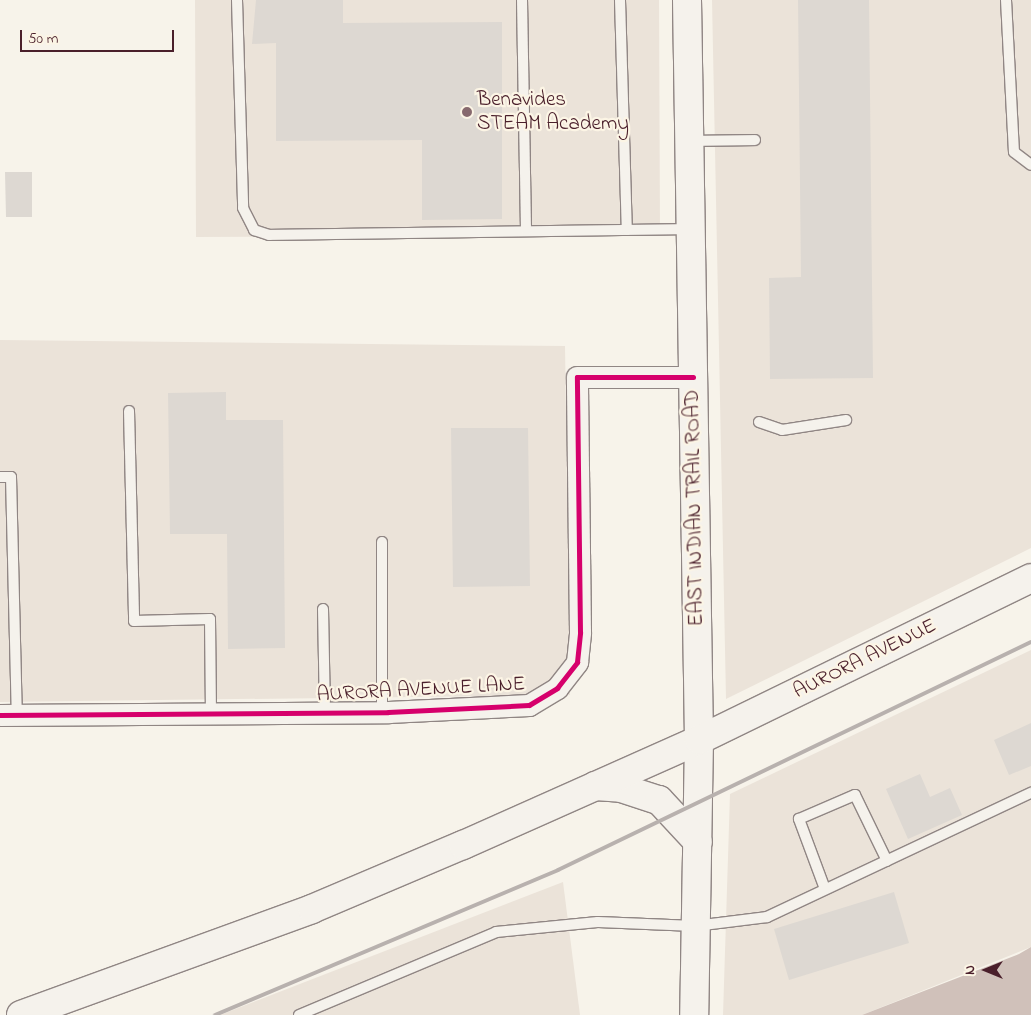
<!DOCTYPE html>
<html>
<head>
<meta charset="utf-8">
<style>
  body { margin:0 }
  #map { position:relative; width:1031px; height:1015px; overflow:hidden; background:#f7f3ea; font-family:"Indie Flower",sans-serif }
  div>[style] { position:absolute }
  .built>* { inset:0; background:#ebe3d9 }
  .water>* { inset:0; background:#d0c1ba }
  .building>* { inset:0; background:#ddd8d2 }
  .roads { filter:drop-shadow(1px 0 #908684) drop-shadow(-1px 0 #908684) drop-shadow(0 1px #908684) drop-shadow(0 -1px #908684) }
  .lane>* { height:10px; margin:-5px; padding:0 5px; transform-origin:5px; border-radius:5px; background:#f5f2ec }
  .street>* { height:21px; margin:-10.5px; padding:0 10.5px; transform-origin:10.5px; border-radius:10.5px; background:#f5f2ec }
  .secondary>* { height:28px; margin:-14px; padding:0 14px; transform-origin:14px; border-radius:14px; background:#f5f2ec }
  .rail>* { height:4px; margin:-2px; padding:0 2px; transform-origin:2px; border-radius:2px; background:#b8b1ae }
  .cycleway>* { height:5px; margin:-2.5px; padding:0 2.5px; transform-origin:2.5px; border-radius:2.5px; background:#d6006c }
  .dots>* { width:14px; height:14px; translate:-50% -50%; box-sizing:border-box; border:2px solid #fcf5e5; border-radius:50% }
  span { translate:-50% -50%; white-space:nowrap; text-align:center; line-height:1.15; -webkit-text-stroke:4.5px #fcf5e5; paint-order:stroke }
  .poi-label { font-size:21px; color:#4a1f2b }
  .left { translate:0 -50%; text-align:left }
  .street-label { font-size:21px; color:#4a1f2b }
  .north { position:absolute; left:961px; top:945px; width:50px; height:50px; -webkit-text-stroke:4px #fcf5e5; paint-order:stroke; rotate:270deg; font-size:14px; font-weight:700; line-height:20px; text-align:center; color:#4a1f2b }
  .north::after { content:''; display:block; margin:auto; width:18px; height:22px; background:#4a1f2b; clip-path:polygon(50% 0,100% 100%,50% 72%,0 100%) }
  .scale { position:absolute; left:20px; top:30px; width:154px; height:22px; box-sizing:border-box; border:2px solid #4a1f2b; border-top:0; padding-left:6px; font-size:15px; line-height:18px; white-space:nowrap; color:#4a1f2b; -webkit-text-stroke:4px #fcf5e5; paint-order:stroke }
</style>
</head>
<body>
<div id="map">
  <div class="built">
    <div style="clip-path:polygon(195px 0,659px 0,660px 235px,196px 237px)"></div>
    <div style="clip-path:polygon(712px 0,1031px 0,1031px 548px,726px 699px)"></div>
    <div style="clip-path:polygon(0 340px,565px 346px,570px 695px,0 702px)"></div>
    <div style="clip-path:polygon(1031px 650px,1031px 947px,862px 1015px,723px 1015px,730px 794px)"></div>
    <div style="clip-path:polygon(563px 882px,580px 1015px,220px 1015px)"></div>
  </div>
  <div class="water">
    <div style="clip-path:polygon(1031px 947px,1031px 1015px,862px 1015px,1019px 954px)"></div>
  </div>
  <div class="building">
    <div style="clip-path:polygon(256px 0,343px 0,343px 23px,502px 22px,502px 219px,422px 220px,422px 140px,276px 141px,276px 43px,252px 44px)"></div>
    <div style="clip-path:polygon(798px 0,869px 0,873px 378px,770px 379px,769px 278px,801px 277px)"></div>
    <div style="clip-path:polygon(5px 172px,32px 172px,32px 217px,6px 217px)"></div>
    <div style="clip-path:polygon(226px 392px,226px 420px,283px 420px,285px 648px,228px 649px,227px 534px,170px 534px,168px 393px)"></div>
    <div style="clip-path:polygon(451px 428px,528px 428px,530px 586px,453px 587px)"></div>
    <div style="clip-path:polygon(1031px 723px,1031px 766px,1009px 775px,994px 740px)"></div>
    <div style="clip-path:polygon(920px 774px,930px 797px,950px 788px,962px 815px,908px 839px,886px 789px)"></div>
    <div style="clip-path:polygon(894px 892px,909px 943px,789px 980px,774px 929px)"></div>
  </div>
  <div class="roads">
    <div class="lane">
      <div style="left:237px;top:0;width:208px;rotate:88.3deg"></div>
      <div style="left:243px;top:208px;width:25px;rotate:63deg"></div>
      <div style="left:254px;top:230px;width:16px;rotate:18deg"></div>
      <div style="left:269px;top:235px;width:420px;rotate:-0.8deg"></div>
      <div style="left:522px;top:0;width:231px;rotate:89deg"></div>
      <div style="left:620px;top:0;width:230px;rotate:88.3deg"></div>
      <div style="left:1006px;top:0;width:152px;rotate:87deg"></div>
      <div style="left:1014px;top:152px;width:21px;rotate:37deg"></div>
      <div style="left:691px;top:141px;width:64px;rotate:-0.9deg"></div>
      <div style="left:129px;top:411px;width:210px;rotate:88.6deg"></div>
      <div style="left:134px;top:621px;width:76px;rotate:-1.5deg"></div>
      <div style="left:210px;top:619px;width:94px;rotate:89.4deg"></div>
      <div style="left:759px;top:422px;width:24px;rotate:19deg"></div>
      <div style="left:782px;top:430px;width:65px;rotate:-8.9deg"></div>
      <div style="left:0;top:477px;width:11px"></div>
      <div style="left:11px;top:477px;width:238px;rotate:88.6deg"></div>
      <div style="left:323px;top:609px;width:103px;rotate:88.9deg"></div>
      <div style="left:382px;top:712px;width:170px;rotate:-90deg"></div>
      <div style="left:825px;top:889px;width:75px;rotate:-110.4deg"></div>
      <div style="left:799px;top:819px;width:61px;rotate:-23.2deg"></div>
      <div style="left:855px;top:795px;width:73px;rotate:64.1deg"></div>
      <div style="left:299px;top:1015px;width:214px;rotate:-22.8deg"></div>
      <div style="left:496px;top:932px;width:102px;rotate:-5.6deg"></div>
      <div style="left:598px;top:922px;width:97px;rotate:2.4deg"></div>
      <div style="left:695px;top:926px;width:73px;rotate:-7.1deg"></div>
      <div style="left:767px;top:917px;width:292px;rotate:-25.2deg"></div>
    </div>
    <div class="street">
      <div style="left:0;top:715px;width:388px;rotate:-0.4deg"></div>
      <div style="left:388px;top:712px;width:141px;rotate:-2.8deg"></div>
      <div style="left:529px;top:705px;width:33px;rotate:-31deg"></div>
      <div style="left:557px;top:688px;width:33px;rotate:-52deg"></div>
      <div style="left:577px;top:662px;width:30px;rotate:-84deg"></div>
      <div style="left:580px;top:632px;width:255px;rotate:-90.7deg"></div>
      <div style="left:577px;top:377px;width:116px"></div>
    </div>
    <div class="secondary">
      <div style="left:687px;top:0;width:740px;rotate:89.07deg"></div>
      <div style="left:699px;top:740px;width:275px;rotate:91deg"></div>
      <div style="left:595px;top:786px;width:26px;rotate:4deg"></div>
      <div style="left:621px;top:788px;width:40px;rotate:18deg"></div>
      <div style="left:659px;top:800px;width:57px;rotate:47.1deg"></div>
      <div style="left:21px;top:1015px;width:310px;rotate:-20deg"></div>
      <div style="left:312px;top:909px;width:164px;rotate:-23deg"></div>
      <div style="left:463px;top:845px;width:258px;rotate:-24deg"></div>
      <div style="left:699px;top:740px;width:369px;rotate:-26deg"></div>
    </div>
  </div>
  <div class="rail">
    <div style="left:215px;top:1015px;width:372px;rotate:-22.9deg"></div>
    <div style="left:558px;top:870px;width:525px;rotate:-25.74deg"></div>
  </div>
  <div class="cycleway">
    <div style="left:0;top:715px;width:388px;rotate:-0.4deg"></div>
    <div style="left:388px;top:712px;width:141px;rotate:-2.8deg"></div>
    <div style="left:529px;top:705px;width:33px;rotate:-31deg"></div>
    <div style="left:557px;top:688px;width:33px;rotate:-52deg"></div>
    <div style="left:577px;top:662px;width:30px;rotate:-84deg"></div>
    <div style="left:580px;top:632px;width:255px;rotate:-90.7deg"></div>
    <div style="left:577px;top:377px;width:116px"></div>
  </div>
  <div class="dots">
    <div style="left:467px;top:112px;background:#87696e"></div>
  </div>
  <div class="poi-label">
    <span class="left" style="left:477px;top:112px">Benavides<br>STEAM Academy</span>
  </div>
  <div class="street-label">
    <span style="left:695px;top:508px;rotate:-91deg">EAST INDIAN TRAIL ROAD</span>
    <span style="left:865px;top:659px;rotate:-26deg">AURORA AVENUE</span>
    <span style="left:421px;top:690px;rotate:-3deg">AURORA AVENUE LANE</span>
  </div>
  <div class="north">N</div>
  <div class="scale">50 m</div>
</div>
</body>
</html>
